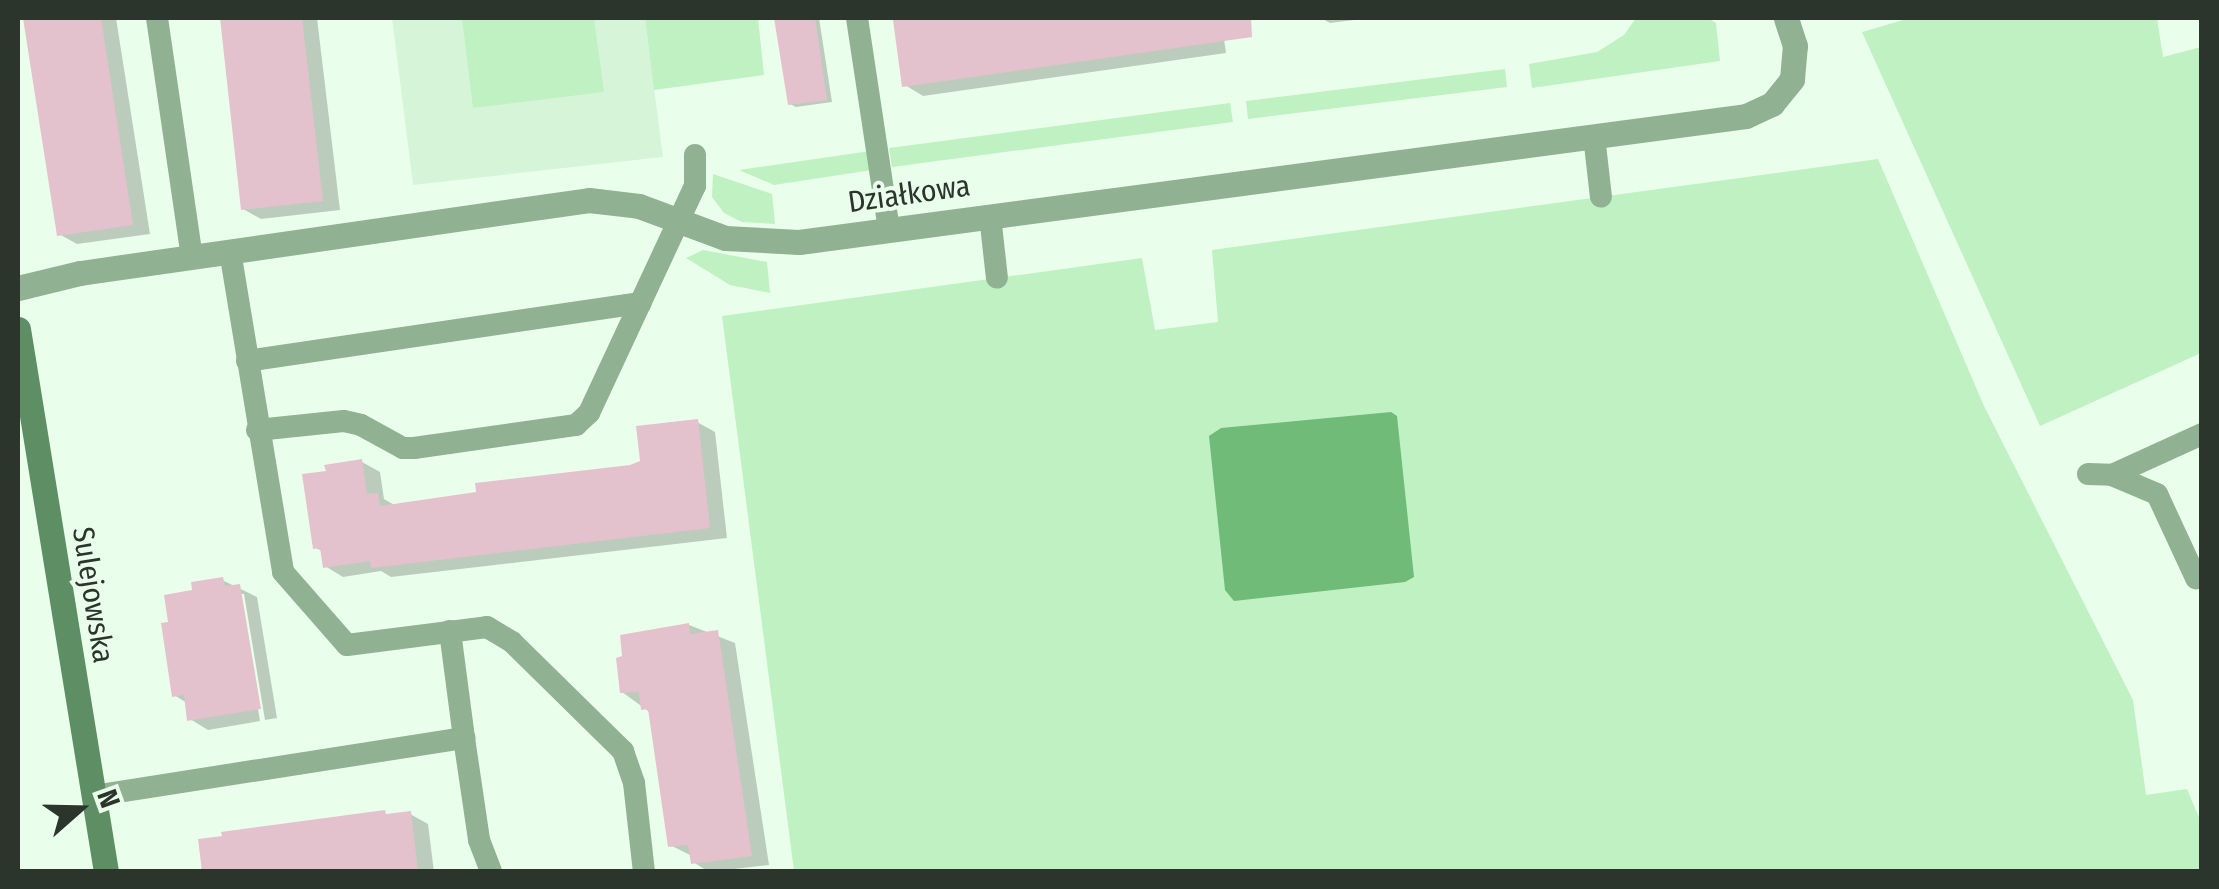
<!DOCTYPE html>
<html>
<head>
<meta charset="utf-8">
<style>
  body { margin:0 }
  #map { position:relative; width:2219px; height:889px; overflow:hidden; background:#eaffeb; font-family:"Fira Sans Condensed",sans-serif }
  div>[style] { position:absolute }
  .built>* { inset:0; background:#d6f5d8 }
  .green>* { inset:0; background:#bff1c2 }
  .water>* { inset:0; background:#6fbb77 }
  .shadow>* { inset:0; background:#0003 }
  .building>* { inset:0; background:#e4c2cd }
  .service>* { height:22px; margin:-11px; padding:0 11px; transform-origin:11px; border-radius:11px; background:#91b193 }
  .minor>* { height:25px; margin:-12.5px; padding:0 12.5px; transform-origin:12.5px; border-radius:12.5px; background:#91b193 }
  .secondary>* { height:25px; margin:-12.5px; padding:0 12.5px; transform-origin:12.5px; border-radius:12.5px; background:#5e8e63 }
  span { translate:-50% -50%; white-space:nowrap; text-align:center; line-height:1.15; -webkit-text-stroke:8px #eaffeb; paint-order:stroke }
  .street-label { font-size:30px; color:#2c352c }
  .frame { position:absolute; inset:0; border:20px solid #2c352c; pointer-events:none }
  .north { position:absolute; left:30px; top:759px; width:100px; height:100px; -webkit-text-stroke:8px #eaffeb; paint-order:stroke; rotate:70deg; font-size:28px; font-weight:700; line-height:40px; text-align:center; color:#2c352c }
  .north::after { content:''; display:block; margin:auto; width:35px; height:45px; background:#2c352c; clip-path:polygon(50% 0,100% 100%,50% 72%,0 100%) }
</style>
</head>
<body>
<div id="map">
  <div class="built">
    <div style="clip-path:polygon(392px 18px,645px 18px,663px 157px,413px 185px)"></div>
  </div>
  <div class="green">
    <div style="clip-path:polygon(462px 18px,594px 18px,604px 92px,473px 108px)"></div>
    <div style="clip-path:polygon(645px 18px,758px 18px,764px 75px,654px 90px)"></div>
    <div style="clip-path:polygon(1636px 18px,1708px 18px,1716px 23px,1720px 61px,1532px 88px,1529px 64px,1597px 52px,1624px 35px)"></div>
    <div style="clip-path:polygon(1910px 18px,2157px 18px,2163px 57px,2201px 47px,2201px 353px,2040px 426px,1862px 32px)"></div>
    <div style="clip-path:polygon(1505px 69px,1507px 87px,1248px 119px,1246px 101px)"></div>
    <div style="clip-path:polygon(1230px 103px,1233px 122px,892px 167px,889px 148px)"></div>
    <div style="clip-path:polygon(870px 151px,872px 170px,774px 185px,739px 170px)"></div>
    <div style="clip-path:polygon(1878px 159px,1984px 406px,2133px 700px,2146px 795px,2187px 789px,2201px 822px,2201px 871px,794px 871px,722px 316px,1142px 258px,1155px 330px,1218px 322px,1212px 250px)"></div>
    <div style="clip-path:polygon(713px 174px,772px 194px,775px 224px,742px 222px,724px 213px,712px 197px)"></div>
    <div style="clip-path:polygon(703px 250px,767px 262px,770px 293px,730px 285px,686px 258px)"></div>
  </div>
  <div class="water">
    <div style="clip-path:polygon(1391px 412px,1397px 416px,1414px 577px,1405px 582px,1234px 601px,1225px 590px,1209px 436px,1221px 428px)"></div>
  </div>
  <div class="shadow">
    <div style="clip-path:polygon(24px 18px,116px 18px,150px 234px,77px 244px,59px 234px)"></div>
    <div style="clip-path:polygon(223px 18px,317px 18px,340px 210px,261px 219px,243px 209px)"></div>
    <div style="clip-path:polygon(777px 18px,819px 18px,832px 102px,796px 107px,790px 104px)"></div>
    <div style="clip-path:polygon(931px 18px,1221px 18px,1226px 53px,923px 96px,905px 85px,896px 22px)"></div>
    <div style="clip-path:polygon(1321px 18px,1370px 18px,1330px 23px)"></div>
    <div style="clip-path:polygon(697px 422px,715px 432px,727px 538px,391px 577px,381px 571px,343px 577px,325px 566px,322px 551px,316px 548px,329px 473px,362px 462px,380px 472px,384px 499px,396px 506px,630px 467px,643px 463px)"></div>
    <div style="clip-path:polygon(222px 580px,257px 597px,277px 718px,265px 720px,244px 594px,239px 594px,260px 721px,208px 730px,190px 719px,187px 703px,174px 695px,170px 624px,195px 593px)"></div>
    <div style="clip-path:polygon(689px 625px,735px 643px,769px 865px,709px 872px,693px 862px,692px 856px,670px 845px,651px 713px,622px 692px)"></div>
    <div style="clip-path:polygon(410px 814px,428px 824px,434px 872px,205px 872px)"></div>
  </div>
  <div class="building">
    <div style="clip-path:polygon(23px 18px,101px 18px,133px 225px,57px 236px)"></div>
    <div style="clip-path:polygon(220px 18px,302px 18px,323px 201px,241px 210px)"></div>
    <div style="clip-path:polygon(774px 18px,815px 18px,827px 100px,788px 105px)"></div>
    <div style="clip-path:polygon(913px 18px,1251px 18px,1252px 37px,902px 87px,893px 20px)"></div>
    <div style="clip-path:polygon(698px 419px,710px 528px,371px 568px,370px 561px,323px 568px,320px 548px,313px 549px,302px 474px,326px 471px,324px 465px,362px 459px,367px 494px,378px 493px,380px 506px,476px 492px,475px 483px,630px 465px,640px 461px,636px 426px)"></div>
    <div style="clip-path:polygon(223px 577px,225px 586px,240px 584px,261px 709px,187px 721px,184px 695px,172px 697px,161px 623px,168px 622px,164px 595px,192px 590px,191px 582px)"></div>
    <div style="clip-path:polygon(689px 623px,690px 634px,718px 630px,752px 856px,691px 864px,688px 845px,668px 847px,648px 709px,641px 710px,639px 692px,620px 693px,616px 658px,622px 656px,620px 635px)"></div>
    <div style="clip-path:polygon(385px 810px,386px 814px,411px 811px,418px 872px,202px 872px,198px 839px,222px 836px,221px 832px)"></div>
  </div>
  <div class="service">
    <div style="left:157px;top:18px;width:242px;rotate:81.7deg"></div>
    <div style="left:857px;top:18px;width:213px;rotate:81.4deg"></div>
    <div style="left:1594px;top:136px;width:61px;rotate:83.5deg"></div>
    <div style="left:990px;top:216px;width:62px;rotate:83.6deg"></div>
    <div style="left:230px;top:251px;width:325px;rotate:80.6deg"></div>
    <div style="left:283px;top:572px;width:97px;rotate:48.8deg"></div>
    <div style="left:347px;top:645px;width:141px;rotate:-7.3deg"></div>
    <div style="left:487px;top:627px;width:29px;rotate:31deg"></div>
    <div style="left:512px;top:642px;width:156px;rotate:44.5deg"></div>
    <div style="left:623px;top:751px;width:34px;rotate:71deg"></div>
    <div style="left:634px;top:783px;width:90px;rotate:83.6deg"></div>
    <div style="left:247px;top:361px;width:398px;rotate:-8.4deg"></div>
    <div style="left:257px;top:430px;width:87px;rotate:-5.9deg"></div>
    <div style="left:344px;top:421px;width:17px;rotate:13deg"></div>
    <div style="left:361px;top:425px;width:48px;rotate:28.7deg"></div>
    <div style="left:403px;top:448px;width:11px"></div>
    <div style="left:414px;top:448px;width:164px;rotate:-8.1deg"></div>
    <div style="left:576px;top:425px;width:18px;rotate:-43deg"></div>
    <div style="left:589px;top:413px;width:251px;rotate:-65deg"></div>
    <div style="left:695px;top:186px;width:31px;rotate:-90deg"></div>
    <div style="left:2088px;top:474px;width:24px;rotate:2deg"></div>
    <div style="left:2112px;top:475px;width:99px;rotate:-24.5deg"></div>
    <div style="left:2112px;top:475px;width:49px;rotate:22.9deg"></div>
    <div style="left:2157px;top:494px;width:93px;rotate:65.1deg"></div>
    <div style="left:464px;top:738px;width:103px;rotate:81.6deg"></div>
    <div style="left:479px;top:840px;width:34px;rotate:69deg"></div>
    <div style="left:93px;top:796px;width:376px;rotate:-8.9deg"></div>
    <div style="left:464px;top:738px;width:108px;rotate:-97.5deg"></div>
  </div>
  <div class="minor">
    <div style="left:18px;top:288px;width:64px;rotate:-13.6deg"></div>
    <div style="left:80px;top:273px;width:514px;rotate:-8.16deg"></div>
    <div style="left:589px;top:200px;width:50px;rotate:6.8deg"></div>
    <div style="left:639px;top:206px;width:92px;rotate:20.4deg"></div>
    <div style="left:725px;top:238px;width:74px;rotate:3.1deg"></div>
    <div style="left:799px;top:242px;width:955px;rotate:-7.58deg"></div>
    <div style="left:1746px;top:116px;width:29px;rotate:-25deg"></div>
    <div style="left:1772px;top:104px;width:32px;rotate:-51deg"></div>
    <div style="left:1792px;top:79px;width:33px;rotate:-85deg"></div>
    <div style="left:1795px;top:46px;width:29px;rotate:-108deg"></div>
  </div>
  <div class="secondary">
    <div style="left:18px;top:329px;width:550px;rotate:80.79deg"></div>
  </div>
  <div class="street-label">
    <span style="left:909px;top:194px;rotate:-8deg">Działkowa</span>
    <span style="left:93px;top:595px;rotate:81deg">Sulejowska</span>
  </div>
  <div class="frame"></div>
  <div class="north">N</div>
</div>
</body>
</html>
